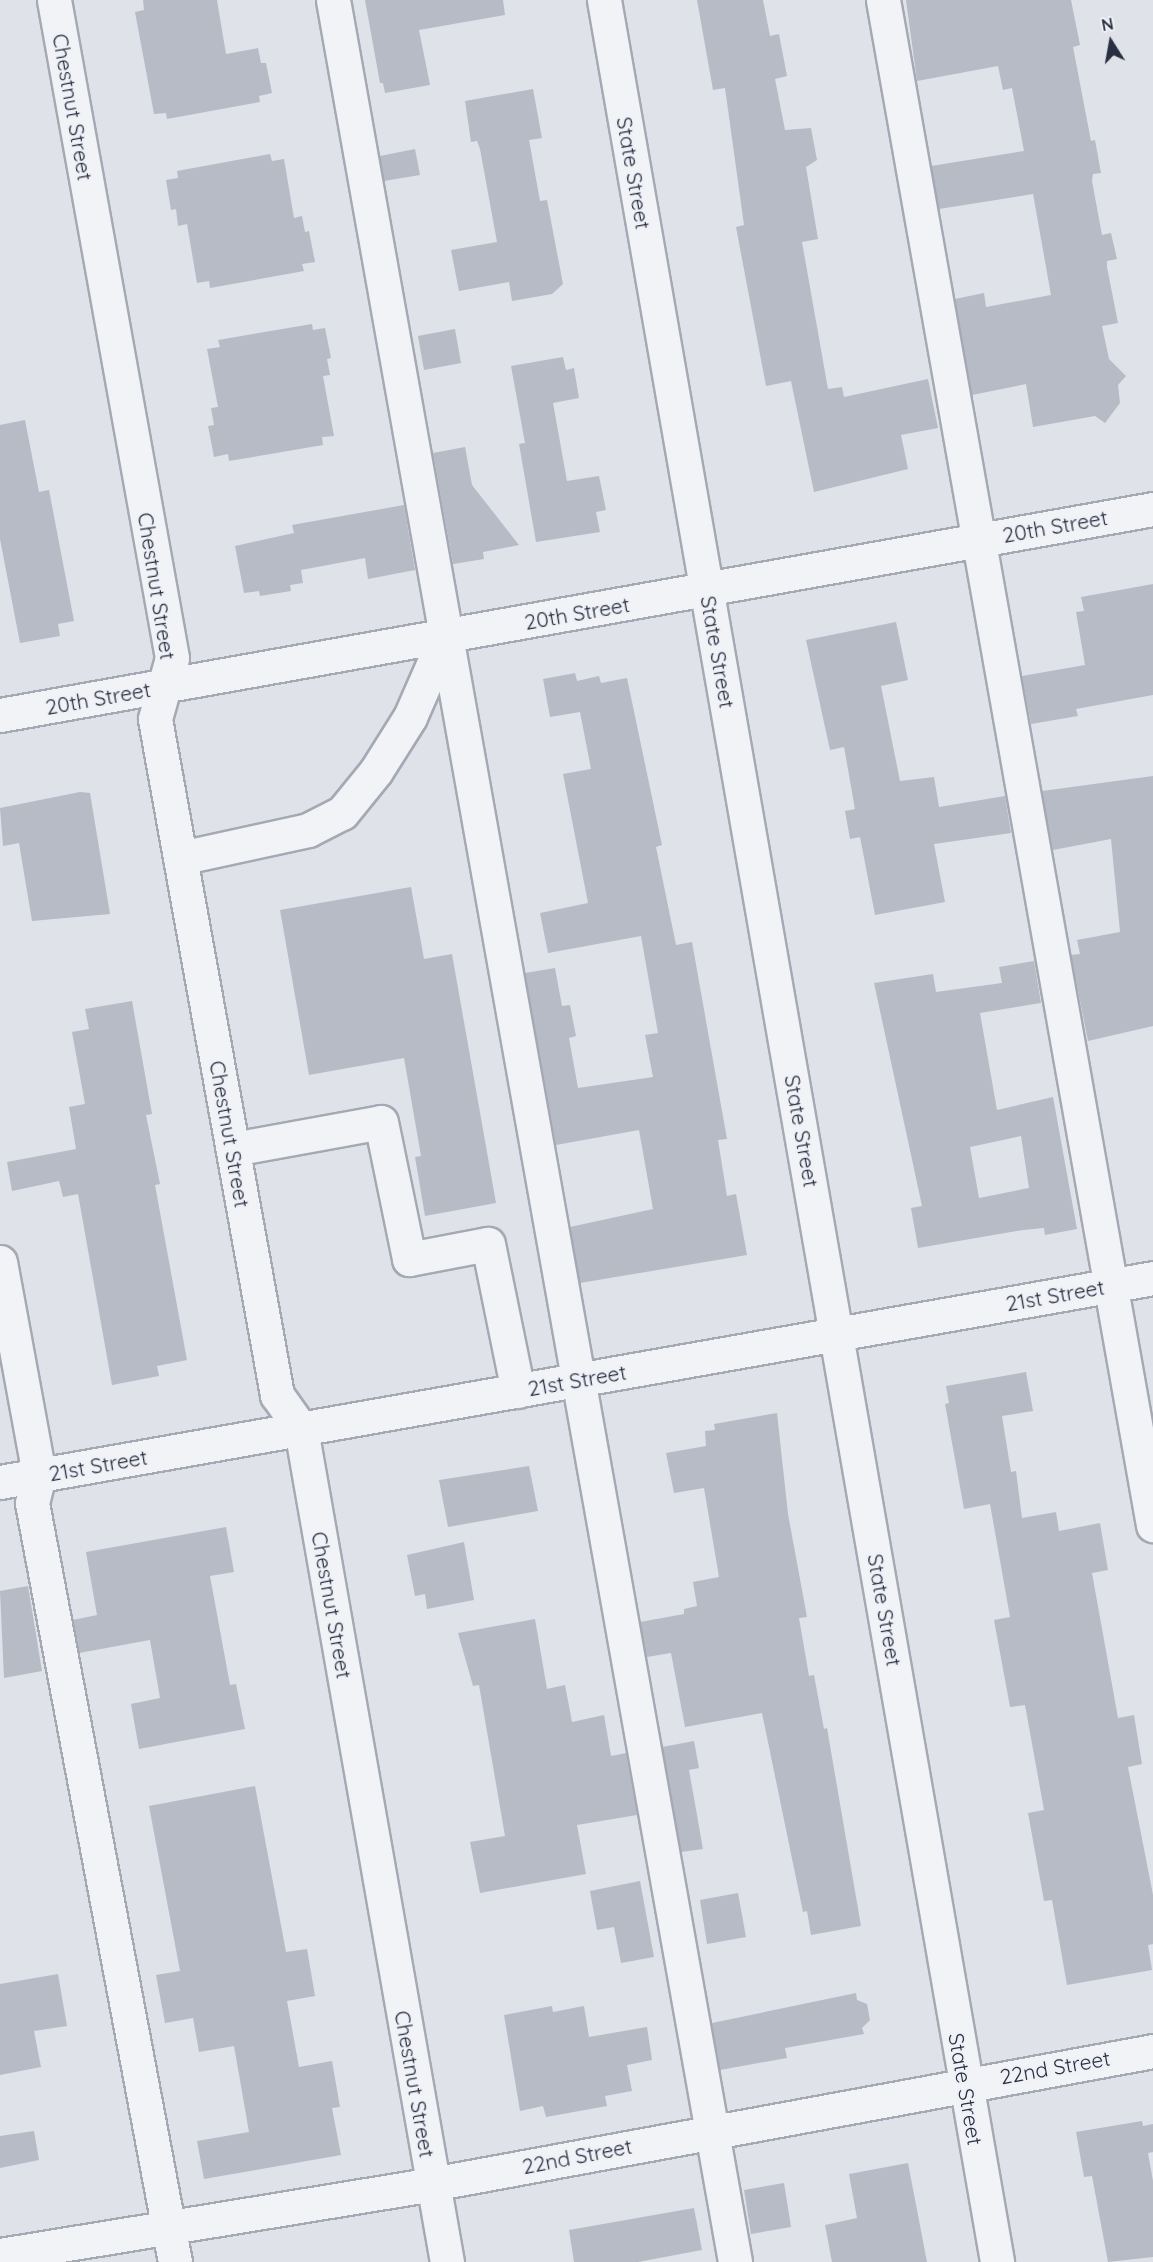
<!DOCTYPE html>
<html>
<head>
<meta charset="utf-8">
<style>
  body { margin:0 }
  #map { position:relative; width:1153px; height:2262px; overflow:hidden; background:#dfe2e9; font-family:Quicksand,sans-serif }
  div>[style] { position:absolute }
  .building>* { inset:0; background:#b6bbc6 }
  .roads { filter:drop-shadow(2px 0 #a4a9b3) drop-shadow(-2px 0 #a4a9b3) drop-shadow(0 2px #a4a9b3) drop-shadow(0 -2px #a4a9b3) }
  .minor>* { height:33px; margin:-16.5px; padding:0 16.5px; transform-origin:16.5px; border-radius:16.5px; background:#f2f3f7 }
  span { translate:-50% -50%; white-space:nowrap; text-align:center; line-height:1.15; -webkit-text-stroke:4.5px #eff1f6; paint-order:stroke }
  .street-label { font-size:21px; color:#282f40 }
  .north { position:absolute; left:1081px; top:12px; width:60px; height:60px; -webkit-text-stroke:4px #eff1f6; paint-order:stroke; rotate:349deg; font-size:16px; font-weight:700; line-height:24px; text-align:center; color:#282f40 }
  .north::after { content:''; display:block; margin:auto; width:21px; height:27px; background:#282f40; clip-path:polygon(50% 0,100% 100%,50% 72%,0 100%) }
</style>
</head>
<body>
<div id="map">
  <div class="building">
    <div style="clip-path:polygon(143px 0,217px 0,226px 54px,258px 48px,261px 63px,266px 63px,272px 93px,259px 96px,260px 102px,167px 119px,166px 113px,154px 114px,135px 12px,144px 10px)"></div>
    <div style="clip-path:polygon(365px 0,503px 0,505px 15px,419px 30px,430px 85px,385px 93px,383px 83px,380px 83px)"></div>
    <div style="clip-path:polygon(697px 0,763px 0,770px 36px,779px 34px,787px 76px,775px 79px,785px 130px,811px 128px,817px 160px,806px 167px,818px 239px,802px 242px,828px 389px,842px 387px,844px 397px,928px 379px,938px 428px,901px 435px,908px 469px,814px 492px,791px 381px,766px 386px,736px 227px,744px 225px,725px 88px,713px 90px)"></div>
    <div style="clip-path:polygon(906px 0,1071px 0,1080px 45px,1073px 47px,1091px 141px,1095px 140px,1101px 173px,1093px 174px,1092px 181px,1102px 235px,1111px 233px,1117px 259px,1107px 261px,1107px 267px,1118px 323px,1102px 326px,1109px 359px,1126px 376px,1118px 385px,1120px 403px,1105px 423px,1095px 416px,1033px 427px,1026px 384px,972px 395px,955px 299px,984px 293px,986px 307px,1051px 295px,1033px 194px,939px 209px,931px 166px,1024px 151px,1012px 88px,1003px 90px,998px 66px,917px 81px)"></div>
    <div style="clip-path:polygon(533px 89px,542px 138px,529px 140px,540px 201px,547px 200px,563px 284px,552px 294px,512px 301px,509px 282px,459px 291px,451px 250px,497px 242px,480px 149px,477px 141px,471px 142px,465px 101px)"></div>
    <div style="clip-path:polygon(415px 149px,420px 175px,384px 181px,380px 156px)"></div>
    <div style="clip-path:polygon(270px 154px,272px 161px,284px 159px,294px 218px,302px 216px,305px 232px,309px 231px,315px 262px,302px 264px,304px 271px,210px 288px,209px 281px,197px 283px,187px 224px,178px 226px,176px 209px,171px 210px,166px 180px,178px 178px,177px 171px)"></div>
    <div style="clip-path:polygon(312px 324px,313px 330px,325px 328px,331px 358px,327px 359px,330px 375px,323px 376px,334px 436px,322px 437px,323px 445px,229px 461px,228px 454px,214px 457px,208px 426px,214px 425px,211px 408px,218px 407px,207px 349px,220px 347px,218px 340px)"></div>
    <div style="clip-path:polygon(455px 329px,461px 363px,424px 370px,418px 336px)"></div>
    <div style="clip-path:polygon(563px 357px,566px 370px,574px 368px,579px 398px,553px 403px,567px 481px,599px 476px,606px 510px,596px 512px,600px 532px,536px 542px,519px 444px,525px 443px,511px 366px)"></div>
    <div style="clip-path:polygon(25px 420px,39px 492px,49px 490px,74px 621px,58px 624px,60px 636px,20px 643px,0 539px,0 425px)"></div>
    <div style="clip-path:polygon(465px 447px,472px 485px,519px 545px,483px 552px,484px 559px,453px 564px,433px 453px)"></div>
    <div style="clip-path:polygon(404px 505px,415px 570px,368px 579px,365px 558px,301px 570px,303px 583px,290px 585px,291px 591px,260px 596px,259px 591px,244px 593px,235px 546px,294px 533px,292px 525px)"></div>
    <div style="clip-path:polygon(1153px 584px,1153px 695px,1076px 709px,1078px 716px,1031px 724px,1022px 676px,1085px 665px,1076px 612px,1084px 611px,1081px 597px)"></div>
    <div style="clip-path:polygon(896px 622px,908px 680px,881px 686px,900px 781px,934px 777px,939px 807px,1005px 796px,1011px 833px,934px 844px,945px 902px,875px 915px,860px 837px,850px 839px,845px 811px,855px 809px,844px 747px,830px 750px,806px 640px)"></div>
    <div style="clip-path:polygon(575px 673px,577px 681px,599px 676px,601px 683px,627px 678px,662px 845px,656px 847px,676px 945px,692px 942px,727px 1139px,718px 1140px,727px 1196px,736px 1194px,747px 1255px,580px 1283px,570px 1227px,653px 1209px,639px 1130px,556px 1145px,525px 973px,555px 968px,562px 1006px,570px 1005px,576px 1036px,569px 1038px,578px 1088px,653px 1077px,645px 1035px,658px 1033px,641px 936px,548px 953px,540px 913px,588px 903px,563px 774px,591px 769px,580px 712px,550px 717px,543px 679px)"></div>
    <div style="clip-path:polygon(1153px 776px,1153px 1026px,1088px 1041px,1071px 955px,1080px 954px,1077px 940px,1120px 932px,1111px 839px,1053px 850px,1042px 791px)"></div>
    <div style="clip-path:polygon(80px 792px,90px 793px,110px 914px,32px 921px,19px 843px,3px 846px,0 808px)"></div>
    <div style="clip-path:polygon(411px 887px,424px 959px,452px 954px,496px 1203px,425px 1216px,415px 1157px,421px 1156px,404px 1058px,309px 1075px,280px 910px)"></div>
    <div style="clip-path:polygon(evenodd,1034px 961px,1041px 1003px,980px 1013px,997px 1110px,1053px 1097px,1077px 1229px,1045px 1235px,1044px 1228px,1023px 1230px,918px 1248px,911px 1208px,922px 1206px,874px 983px,933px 974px,936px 992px,1002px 983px,999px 967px,1034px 961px,1021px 1136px,1029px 1188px,979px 1198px,970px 1147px,1021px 1136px)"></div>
    <div style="clip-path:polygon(132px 1001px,152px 1114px,146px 1115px,160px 1184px,155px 1185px,187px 1360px,157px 1366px,159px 1376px,112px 1385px,78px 1194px,63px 1197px,59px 1181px,12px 1191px,7px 1162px,76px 1149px,69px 1107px,85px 1104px,72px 1032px,89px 1029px,85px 1009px)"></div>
    <div style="clip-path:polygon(1026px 1372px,1033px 1411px,1002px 1416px,1011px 1472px,1016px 1471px,1022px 1518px,1056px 1512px,1059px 1531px,1100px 1523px,1108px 1570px,1092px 1573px,1118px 1718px,1134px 1715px,1142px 1764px,1128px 1767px,1153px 1895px,1153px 1944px,1148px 1945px,1152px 1970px,1067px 1985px,1052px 1900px,1044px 1901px,1028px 1813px,1044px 1810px,1025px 1705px,1010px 1707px,994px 1620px,1010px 1617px,990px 1504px,964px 1509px,945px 1404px,949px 1403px,946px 1386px)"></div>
    <div style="clip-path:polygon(777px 1413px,788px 1514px,807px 1617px,799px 1618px,809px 1676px,814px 1675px,824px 1729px,827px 1728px,861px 1926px,811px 1935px,807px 1911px,803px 1912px,762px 1713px,685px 1727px,671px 1653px,647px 1657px,640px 1622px,684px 1614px,684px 1609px,697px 1606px,693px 1582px,719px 1577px,704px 1488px,674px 1493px,666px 1453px,706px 1446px,705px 1431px,715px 1430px,714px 1424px)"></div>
    <div style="clip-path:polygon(529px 1466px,538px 1511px,448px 1527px,439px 1480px)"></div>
    <div style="clip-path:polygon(226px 1527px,234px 1572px,210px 1576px,230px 1685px,236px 1684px,245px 1729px,139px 1749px,131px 1704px,160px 1698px,150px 1640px,79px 1653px,73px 1620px,97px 1615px,86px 1552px)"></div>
    <div style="clip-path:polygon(464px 1542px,474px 1600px,427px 1609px,425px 1594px,415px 1596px,407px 1555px)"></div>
    <div style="clip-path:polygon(28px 1586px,42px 1671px,4px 1678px,0 1591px)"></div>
    <div style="clip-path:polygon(535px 1619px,547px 1689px,565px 1685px,572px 1722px,604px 1715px,611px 1756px,626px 1753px,637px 1815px,577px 1825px,586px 1874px,480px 1893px,470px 1842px,505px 1836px,479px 1685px,473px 1686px,458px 1633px)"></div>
    <div style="clip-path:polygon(694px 1741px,699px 1768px,689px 1770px,703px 1849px,681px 1852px,662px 1747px)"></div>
    <div style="clip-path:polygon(255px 1786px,286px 1952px,307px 1949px,315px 1996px,287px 2001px,299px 2067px,332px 2061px,340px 2107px,332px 2108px,341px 2155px,204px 2179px,197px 2141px,249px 2132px,234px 2046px,199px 2052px,193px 2018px,165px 2023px,156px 1975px,180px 1971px,149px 1806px)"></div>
    <div style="clip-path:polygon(640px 1881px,654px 1957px,621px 1963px,614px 1927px,597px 1930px,590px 1891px)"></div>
    <div style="clip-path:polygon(738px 1893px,746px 1937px,707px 1944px,700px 1900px)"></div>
    <div style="clip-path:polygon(58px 1974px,67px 2026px,34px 2031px,41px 2067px,0 2075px,0 1984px)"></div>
    <div style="clip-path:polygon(856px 1993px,857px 2000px,867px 2004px,870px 2020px,862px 2028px,864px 2034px,785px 2048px,787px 2058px,720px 2070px,712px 2023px)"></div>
    <div style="clip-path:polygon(552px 2006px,553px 2012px,584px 2006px,589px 2037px,647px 2027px,652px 2060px,627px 2065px,632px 2091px,605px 2096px,607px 2106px,546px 2117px,543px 2106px,520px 2111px,504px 2015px)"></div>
    <div style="clip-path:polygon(1142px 2121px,1143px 2126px,1153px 2124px,1153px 2152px,1148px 2153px,1153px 2181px,1153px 2257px,1108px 2262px,1092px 2176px,1084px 2177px,1076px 2132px)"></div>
    <div style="clip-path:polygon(34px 2131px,39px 2160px,0 2168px,0 2136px)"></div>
    <div style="clip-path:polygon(908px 2163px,927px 2262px,832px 2262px,825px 2225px,857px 2218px,849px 2174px)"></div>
    <div style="clip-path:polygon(784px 2183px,791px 2227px,751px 2234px,744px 2190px)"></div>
    <div style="clip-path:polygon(694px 2208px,702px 2250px,638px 2262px,574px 2262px,569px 2230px)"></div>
  </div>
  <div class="roads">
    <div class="minor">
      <div style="left:54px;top:0;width:668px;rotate:79.83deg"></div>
      <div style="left:172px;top:658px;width:63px;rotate:105.6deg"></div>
      <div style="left:155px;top:719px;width:687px;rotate:79.77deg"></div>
      <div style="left:277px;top:1395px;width:42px;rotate:54.8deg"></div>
      <div style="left:301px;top:1429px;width:846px;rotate:80.06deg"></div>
      <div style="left:333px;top:0;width:2297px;rotate:79.92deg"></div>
      <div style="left:604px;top:0;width:2296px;rotate:80.14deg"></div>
      <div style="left:883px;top:0;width:1549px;rotate:79.96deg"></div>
      <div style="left:0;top:715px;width:1171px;rotate:-10.13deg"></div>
      <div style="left:180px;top:858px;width:131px;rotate:-12.3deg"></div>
      <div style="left:308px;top:830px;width:38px;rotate:-27deg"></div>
      <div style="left:342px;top:813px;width:54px;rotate:-51deg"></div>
      <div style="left:376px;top:771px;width:64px;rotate:-57.8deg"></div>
      <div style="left:410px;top:717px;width:87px;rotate:-66.4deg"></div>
      <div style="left:233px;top:1149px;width:150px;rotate:-10.3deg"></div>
      <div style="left:381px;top:1122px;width:140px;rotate:78.4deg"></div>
      <div style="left:409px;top:1259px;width:80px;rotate:-10.8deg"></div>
      <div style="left:488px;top:1244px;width:150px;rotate:78.5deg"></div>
      <div style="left:0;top:1262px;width:217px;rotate:79.6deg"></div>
      <div style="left:39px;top:1475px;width:29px;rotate:104deg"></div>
      <div style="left:32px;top:1503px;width:772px;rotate:79.33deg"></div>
      <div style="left:0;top:1482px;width:1171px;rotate:-10.03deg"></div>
      <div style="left:0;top:2255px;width:438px;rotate:-9.3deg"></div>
      <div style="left:432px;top:2184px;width:733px;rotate:-10.45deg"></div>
    </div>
  </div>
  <div class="street-label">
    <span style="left:73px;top:107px;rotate:80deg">Chestnut Street</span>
    <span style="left:634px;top:173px;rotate:80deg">State Street</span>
    <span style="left:1055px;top:526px;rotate:-10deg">20th Street</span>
    <span style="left:157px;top:586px;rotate:81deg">Chestnut Street</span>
    <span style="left:577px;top:613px;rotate:-10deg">20th Street</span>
    <span style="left:718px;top:652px;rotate:80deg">State Street</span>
    <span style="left:98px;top:698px;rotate:-10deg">20th Street</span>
    <span style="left:802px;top:1131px;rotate:80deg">State Street</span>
    <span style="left:230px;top:1134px;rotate:80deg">Chestnut Street</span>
    <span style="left:1055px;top:1295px;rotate:-10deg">21st Street</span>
    <span style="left:577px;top:1380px;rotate:-10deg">21st Street</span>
    <span style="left:98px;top:1465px;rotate:-10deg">21st Street</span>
    <span style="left:332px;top:1605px;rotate:80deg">Chestnut Street</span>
    <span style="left:885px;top:1610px;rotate:80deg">State Street</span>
    <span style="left:1055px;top:2067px;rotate:-10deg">22nd Street</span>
    <span style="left:415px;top:2084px;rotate:80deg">Chestnut Street</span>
    <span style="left:966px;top:2089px;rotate:80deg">State Street</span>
    <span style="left:577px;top:2156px;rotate:-11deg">22nd Street</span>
  </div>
  <div class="north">N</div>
</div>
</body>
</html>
